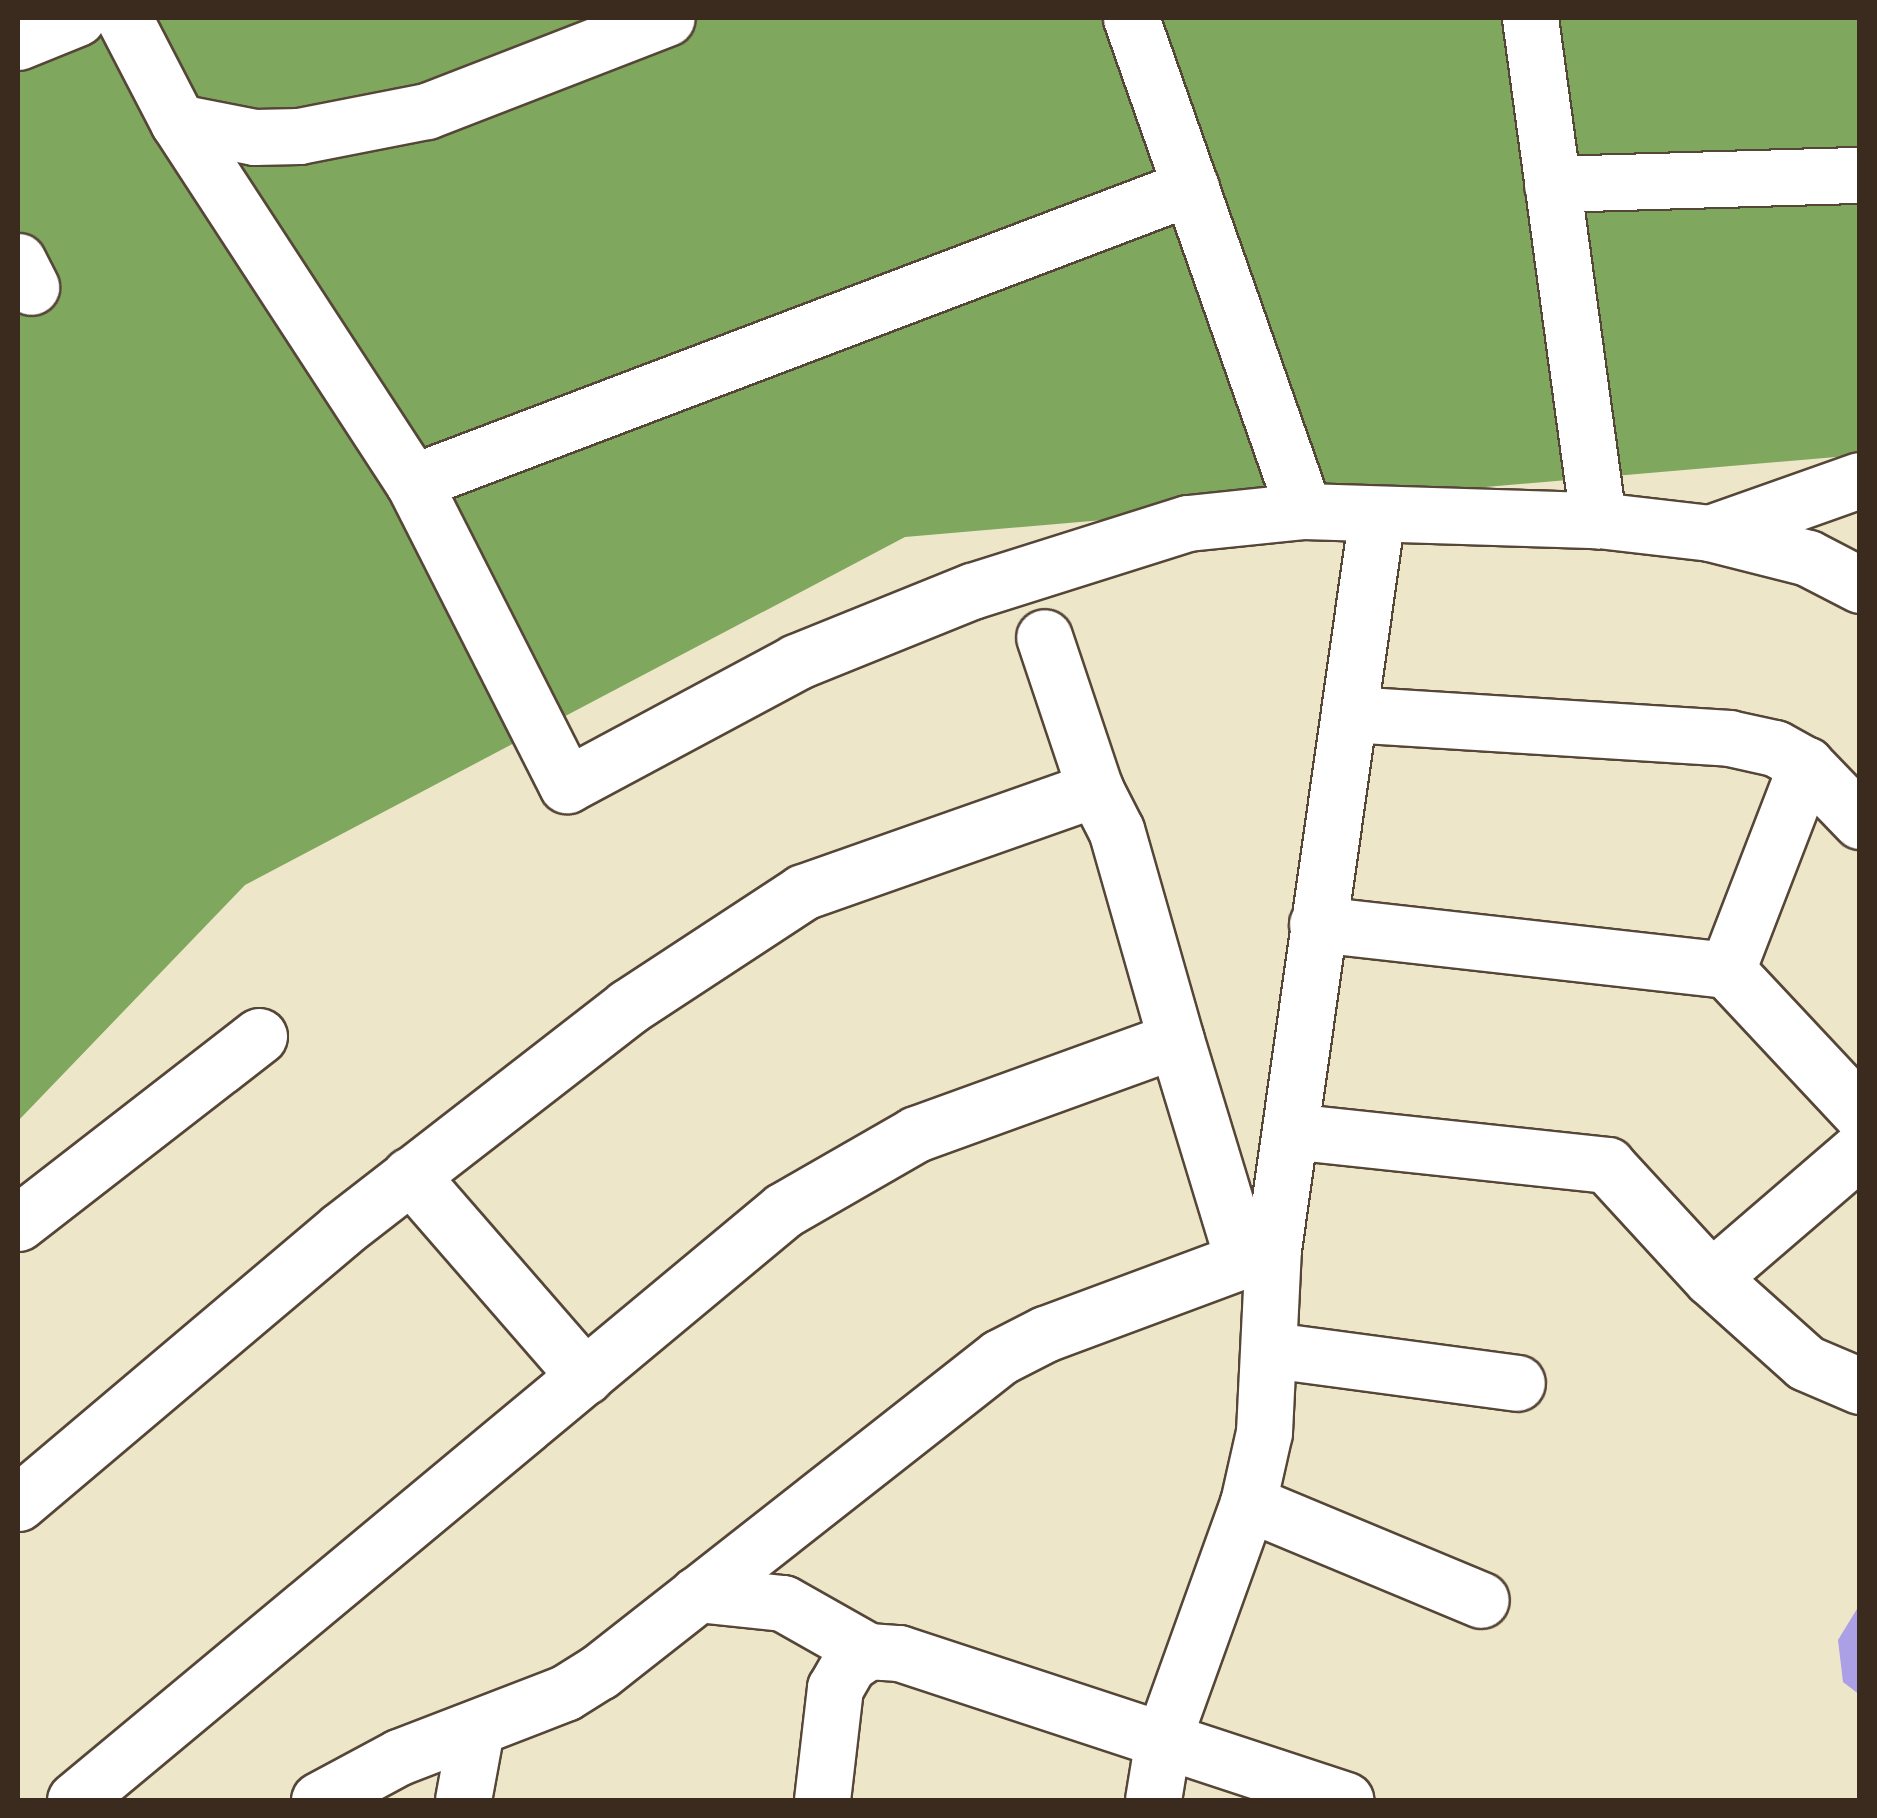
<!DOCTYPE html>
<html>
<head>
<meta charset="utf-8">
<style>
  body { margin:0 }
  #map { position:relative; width:1877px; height:1818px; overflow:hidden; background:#eee6c8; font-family:Itim,sans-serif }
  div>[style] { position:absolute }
  .forest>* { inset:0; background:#7fa75e }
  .building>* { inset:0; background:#ab9fe5 }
  .roads { filter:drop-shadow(2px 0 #564638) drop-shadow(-2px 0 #564638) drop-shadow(0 2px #564638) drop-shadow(0 -2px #564638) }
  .minor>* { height:55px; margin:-27.5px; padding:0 27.5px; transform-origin:27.5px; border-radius:27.5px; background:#fff }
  span { translate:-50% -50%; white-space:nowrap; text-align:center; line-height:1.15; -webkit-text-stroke:9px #fbf7ec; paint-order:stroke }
  .frame { position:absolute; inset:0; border:20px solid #3b2a1e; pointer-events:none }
</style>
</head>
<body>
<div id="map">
  <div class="forest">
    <div style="clip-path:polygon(18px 18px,1859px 18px,1859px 455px,905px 537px,245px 885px,18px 1121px)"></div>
  </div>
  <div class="building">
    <div style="clip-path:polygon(1860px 1604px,1860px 1695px,1843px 1682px,1838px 1640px)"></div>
  </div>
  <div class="roads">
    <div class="minor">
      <div style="left:124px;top:18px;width:117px;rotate:62.6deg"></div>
      <div style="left:178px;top:122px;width:430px;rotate:56.9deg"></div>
      <div style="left:413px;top:482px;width:340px;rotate:63.1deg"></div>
      <div style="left:567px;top:785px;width:260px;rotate:-28.2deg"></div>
      <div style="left:796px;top:662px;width:190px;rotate:-22deg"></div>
      <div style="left:972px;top:591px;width:226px;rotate:-17.5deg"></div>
      <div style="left:1188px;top:523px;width:117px;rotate:-5.9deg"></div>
      <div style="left:1304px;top:511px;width:294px;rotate:1.8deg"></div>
      <div style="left:1598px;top:520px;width:113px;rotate:6.6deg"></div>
      <div style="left:1710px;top:533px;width:159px;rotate:-19.5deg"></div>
      <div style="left:1131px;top:18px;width:522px;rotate:70.66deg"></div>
      <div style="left:1530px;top:18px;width:507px;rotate:82.29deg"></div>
      <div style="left:18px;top:42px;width:64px;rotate:-22.1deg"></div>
      <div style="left:178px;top:122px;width:78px;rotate:11deg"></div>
      <div style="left:255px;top:137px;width:44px;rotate:-1.3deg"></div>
      <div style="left:299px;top:136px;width:130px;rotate:-11.1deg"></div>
      <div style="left:427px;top:111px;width:257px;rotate:-21.2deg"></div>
      <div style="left:1552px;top:184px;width:308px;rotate:-1.7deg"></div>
      <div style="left:18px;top:261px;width:29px;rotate:63deg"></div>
      <div style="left:413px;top:482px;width:832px;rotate:-20.77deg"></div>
      <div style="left:1710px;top:533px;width:101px;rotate:14.3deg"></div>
      <div style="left:1808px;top:558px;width:59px;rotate:27.4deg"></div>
      <div style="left:1349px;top:714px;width:381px;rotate:3.6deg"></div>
      <div style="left:1729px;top:738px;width:47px;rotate:12.3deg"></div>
      <div style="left:1775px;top:748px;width:35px;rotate:29deg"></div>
      <div style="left:1806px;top:765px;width:78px;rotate:46deg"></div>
      <div style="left:1317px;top:924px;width:413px;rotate:6.4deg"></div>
      <div style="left:1727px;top:970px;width:195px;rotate:46.9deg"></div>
      <div style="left:1727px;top:970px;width:220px;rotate:-68.9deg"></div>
      <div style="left:1176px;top:1040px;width:231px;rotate:73.1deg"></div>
      <div style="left:1290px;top:1131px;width:319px;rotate:6.1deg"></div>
      <div style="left:1607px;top:1165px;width:154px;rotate:47.4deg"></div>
      <div style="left:1711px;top:1278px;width:196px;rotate:-40.7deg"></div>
      <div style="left:410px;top:1175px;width:267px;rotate:49deg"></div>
      <div style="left:18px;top:1223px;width:305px;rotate:-37.8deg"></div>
      <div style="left:1711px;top:1278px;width:127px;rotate:41.8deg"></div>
      <div style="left:1806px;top:1363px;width:59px;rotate:23.1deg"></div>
      <div style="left:1271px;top:1350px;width:248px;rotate:7.6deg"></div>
      <div style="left:18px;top:1503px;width:424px;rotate:-40.2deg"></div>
      <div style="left:342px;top:1229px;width:362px;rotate:-37.8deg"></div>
      <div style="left:628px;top:1007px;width:209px;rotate:-33.3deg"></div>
      <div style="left:803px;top:892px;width:310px;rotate:-19.4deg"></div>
      <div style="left:1248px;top:1503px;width:252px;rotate:22.6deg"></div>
      <div style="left:697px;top:1594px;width:86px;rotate:6deg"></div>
      <div style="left:783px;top:1603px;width:98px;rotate:29.5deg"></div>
      <div style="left:75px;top:1800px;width:922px;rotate:-39.77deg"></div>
      <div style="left:784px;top:1210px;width:152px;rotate:-29.9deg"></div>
      <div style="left:916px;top:1134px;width:276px;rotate:-19.9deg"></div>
      <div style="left:1176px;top:1040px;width:218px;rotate:-105.9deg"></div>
      <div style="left:1116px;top:830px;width:46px;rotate:-117.1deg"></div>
      <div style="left:1095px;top:789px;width:160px;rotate:-108.5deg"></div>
      <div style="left:319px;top:1800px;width:91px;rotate:-28.3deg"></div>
      <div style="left:399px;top:1757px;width:178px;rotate:-21.1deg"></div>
      <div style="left:565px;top:1693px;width:40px;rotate:-32deg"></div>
      <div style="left:599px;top:1672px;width:510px;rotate:-38.15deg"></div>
      <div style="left:1000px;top:1357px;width:51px;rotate:-27.1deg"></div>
      <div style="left:1045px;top:1334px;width:243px;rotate:-20.4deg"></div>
      <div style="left:463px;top:1800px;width:72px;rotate:-79.6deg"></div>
      <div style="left:822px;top:1800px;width:113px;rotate:-83.4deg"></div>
      <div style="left:835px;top:1688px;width:28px;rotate:-60deg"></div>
      <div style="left:849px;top:1664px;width:23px;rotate:-34deg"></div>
      <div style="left:868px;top:1651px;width:31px;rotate:4deg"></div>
      <div style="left:899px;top:1653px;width:470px;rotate:18.2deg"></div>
      <div style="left:1153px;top:1800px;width:62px;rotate:-80.7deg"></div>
      <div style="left:1163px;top:1739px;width:251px;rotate:-70.2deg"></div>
      <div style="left:1248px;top:1503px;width:73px;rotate:-77.3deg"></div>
      <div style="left:1264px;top:1432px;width:183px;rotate:-87.2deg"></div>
      <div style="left:1273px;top:1249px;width:742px;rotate:-81.95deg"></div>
    </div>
  </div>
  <div class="frame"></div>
</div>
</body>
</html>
